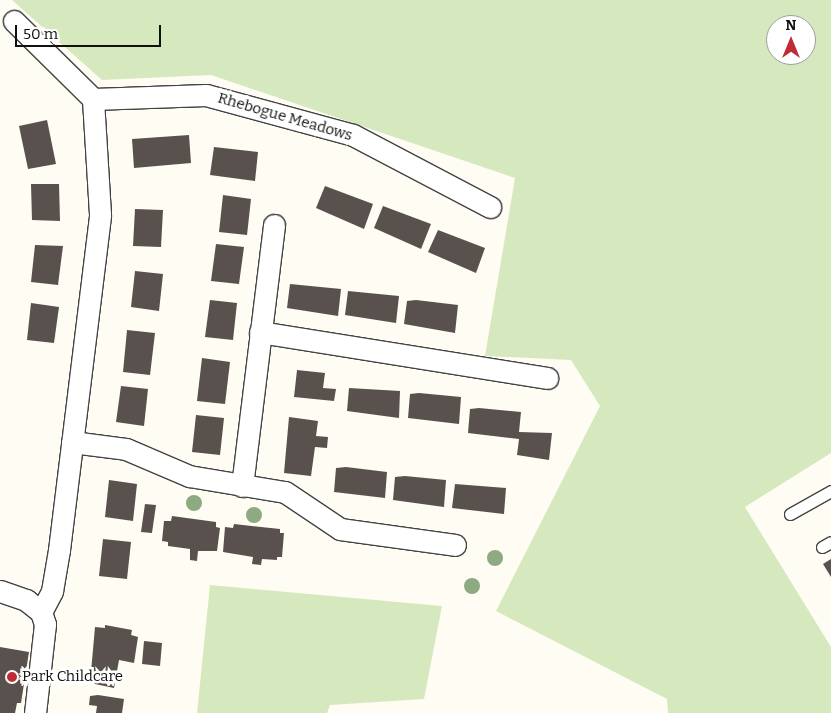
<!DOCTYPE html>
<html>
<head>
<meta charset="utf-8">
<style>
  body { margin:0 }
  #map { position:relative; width:831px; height:713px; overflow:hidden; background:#fffcf4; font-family:Bitter,serif }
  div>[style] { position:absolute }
  .green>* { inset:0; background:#d6e9be }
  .building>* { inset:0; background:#59514d }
  .roads { filter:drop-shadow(1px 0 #434343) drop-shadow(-1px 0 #434343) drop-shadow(0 1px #434343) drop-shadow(0 -1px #434343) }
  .service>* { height:11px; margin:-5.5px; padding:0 5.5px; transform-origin:5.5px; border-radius:5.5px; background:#fff }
  .minor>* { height:21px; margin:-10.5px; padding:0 10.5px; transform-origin:10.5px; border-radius:10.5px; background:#fff }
  .trees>* { width:16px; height:16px; margin:-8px; border-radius:50%; background:#8eaa80 }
  .dots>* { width:14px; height:14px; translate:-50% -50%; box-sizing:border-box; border:2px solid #fff; border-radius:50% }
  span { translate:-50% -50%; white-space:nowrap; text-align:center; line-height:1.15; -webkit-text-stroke:5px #fff; paint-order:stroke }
  .street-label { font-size:15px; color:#101010 }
  .poi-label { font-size:15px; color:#101010 }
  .left { translate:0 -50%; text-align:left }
  .north { position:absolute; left:766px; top:15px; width:50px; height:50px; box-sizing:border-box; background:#fff; border:1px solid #9f9f9f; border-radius:50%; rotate:0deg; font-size:14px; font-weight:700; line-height:20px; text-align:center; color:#101010 }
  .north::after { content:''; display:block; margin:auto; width:18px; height:22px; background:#bd2c37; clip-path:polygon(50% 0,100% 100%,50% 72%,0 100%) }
  .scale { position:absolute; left:15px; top:25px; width:146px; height:22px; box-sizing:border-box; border:2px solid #101010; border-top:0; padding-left:6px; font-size:15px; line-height:18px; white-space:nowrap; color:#101010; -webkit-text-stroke:4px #fff; paint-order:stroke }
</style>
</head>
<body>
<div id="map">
  <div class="green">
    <div style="clip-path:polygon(evenodd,12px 0,831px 0,831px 453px,745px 507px,831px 647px,831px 713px,668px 713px,667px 699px,496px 611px,600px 406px,571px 360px,485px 356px,515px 178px,211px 75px,102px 80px,12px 0,776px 25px,806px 25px,806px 55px,776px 55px,776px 25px)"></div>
    <div style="clip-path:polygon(210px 585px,442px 606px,424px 699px,330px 705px,327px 713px,197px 713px)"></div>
  </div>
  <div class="building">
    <div style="clip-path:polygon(47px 120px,56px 164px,28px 169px,19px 126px)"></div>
    <div style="clip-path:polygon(189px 135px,191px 163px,134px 168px,132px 139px)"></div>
    <div style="clip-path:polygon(214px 147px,258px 152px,255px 181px,210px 175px)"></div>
    <div style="clip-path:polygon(31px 184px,59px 184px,60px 221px,32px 220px)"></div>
    <div style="clip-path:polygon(325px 186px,373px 204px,364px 229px,316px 208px)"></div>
    <div style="clip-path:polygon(223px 195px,251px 199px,247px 235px,219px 232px)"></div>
    <div style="clip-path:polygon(383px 206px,431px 224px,421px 249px,374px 228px)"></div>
    <div style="clip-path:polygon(135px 209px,163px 210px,161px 247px,133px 246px)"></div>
    <div style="clip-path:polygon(438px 230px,485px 248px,476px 273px,428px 252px)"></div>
    <div style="clip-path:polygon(216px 244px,244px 247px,239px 284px,211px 281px)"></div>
    <div style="clip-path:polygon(35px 245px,63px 246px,58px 285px,31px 282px)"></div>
    <div style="clip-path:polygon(135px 271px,163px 274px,159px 311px,131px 307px)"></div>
    <div style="clip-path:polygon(290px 284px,341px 289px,338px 316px,287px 308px)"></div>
    <div style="clip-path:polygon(348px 291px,399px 296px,396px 323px,345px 315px)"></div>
    <div style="clip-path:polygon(210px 300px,237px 303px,233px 340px,205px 337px)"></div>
    <div style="clip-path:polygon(416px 300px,458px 305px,455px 333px,404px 324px,407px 301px)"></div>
    <div style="clip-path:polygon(31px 303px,59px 307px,54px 343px,27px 340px)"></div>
    <div style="clip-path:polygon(127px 330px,155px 333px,150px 375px,123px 372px)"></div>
    <div style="clip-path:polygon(202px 358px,230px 362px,225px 404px,197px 401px)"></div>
    <div style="clip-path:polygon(297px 370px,325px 373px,323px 388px,336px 389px,334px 401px,294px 397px)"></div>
    <div style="clip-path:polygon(121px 386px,148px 389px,144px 426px,116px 422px)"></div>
    <div style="clip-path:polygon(349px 388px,400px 391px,399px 418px,347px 411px)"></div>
    <div style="clip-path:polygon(419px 393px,461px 397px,459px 424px,408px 418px,410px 394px)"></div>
    <div style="clip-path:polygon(479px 408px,521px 412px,519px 432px,552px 433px,549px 460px,517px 455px,519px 439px,468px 433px,470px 409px)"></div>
    <div style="clip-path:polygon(196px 415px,224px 418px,220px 455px,192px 452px)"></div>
    <div style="clip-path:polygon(289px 417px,318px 421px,316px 436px,328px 437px,327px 448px,315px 447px,311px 476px,284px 473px)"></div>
    <div style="clip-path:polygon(346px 467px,387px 472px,385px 498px,334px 492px,336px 468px)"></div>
    <div style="clip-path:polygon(405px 476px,446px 480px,444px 507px,393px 500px,395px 477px)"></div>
    <div style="clip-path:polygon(109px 480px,137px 484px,133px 521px,105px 517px)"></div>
    <div style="clip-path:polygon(455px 484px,506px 488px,504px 514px,452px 508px)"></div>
    <div style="clip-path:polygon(145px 504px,156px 505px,152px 533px,141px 532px)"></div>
    <div style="clip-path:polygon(172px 516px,216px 522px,216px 527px,220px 528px,217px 551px,198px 551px,197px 561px,190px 560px,190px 549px,168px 546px,168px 542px,162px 541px,164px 521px,171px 521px)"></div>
    <div style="clip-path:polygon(234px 524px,280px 529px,280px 533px,284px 533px,282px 557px,277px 557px,277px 560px,262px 559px,261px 565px,252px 564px,253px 557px,223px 552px,225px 527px,233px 528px)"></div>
    <div style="clip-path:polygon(103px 539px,131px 542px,127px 579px,99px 576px)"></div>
    <div style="clip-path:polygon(831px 559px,831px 577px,823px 564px)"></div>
    <div style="clip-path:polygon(105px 625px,132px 630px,131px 635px,138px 637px,134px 663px,119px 660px,114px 688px,90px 683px,95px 627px,105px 628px)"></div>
    <div style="clip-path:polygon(144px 641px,162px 643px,160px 666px,142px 664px)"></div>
    <div style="clip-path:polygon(0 647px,29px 652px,21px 703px,17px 703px,15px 713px,0 713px)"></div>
    <div style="clip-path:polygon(98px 695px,124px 699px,122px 713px,96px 713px,97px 706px,89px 705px,90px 696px)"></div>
  </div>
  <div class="roads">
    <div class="service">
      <div style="left:790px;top:514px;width:47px;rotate:-29.3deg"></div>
      <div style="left:822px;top:547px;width:10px;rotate:-29deg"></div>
    </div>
    <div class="minor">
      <div style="left:14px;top:21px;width:111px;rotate:44.6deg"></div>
      <div style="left:260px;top:332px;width:291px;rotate:9.1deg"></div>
      <div style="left:72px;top:442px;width:54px;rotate:7.4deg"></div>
      <div style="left:126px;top:449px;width:69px;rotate:23.2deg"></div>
      <div style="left:189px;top:476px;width:97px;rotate:9.5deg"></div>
      <div style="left:285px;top:492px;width:66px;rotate:33.9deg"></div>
      <div style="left:340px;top:529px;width:116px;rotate:7.9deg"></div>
      <div style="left:242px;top:486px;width:263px;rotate:-83deg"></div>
      <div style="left:0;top:591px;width:28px;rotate:19deg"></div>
      <div style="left:26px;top:600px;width:19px;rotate:39deg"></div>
      <div style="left:41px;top:612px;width:13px;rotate:72deg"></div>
      <div style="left:45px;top:624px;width:90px;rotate:96.4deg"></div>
      <div style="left:41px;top:612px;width:24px;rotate:-62deg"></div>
      <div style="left:52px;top:591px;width:42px;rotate:-80.3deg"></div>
      <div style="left:59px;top:550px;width:338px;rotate:-83deg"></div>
      <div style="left:100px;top:214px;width:115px;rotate:-93.5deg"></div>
      <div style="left:93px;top:99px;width:113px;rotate:-2deg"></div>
      <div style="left:206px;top:95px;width:152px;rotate:15.2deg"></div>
      <div style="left:353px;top:135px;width:155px;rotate:27.7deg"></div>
    </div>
  </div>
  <div class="trees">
    <div style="left:194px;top:503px"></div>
    <div style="left:254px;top:515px"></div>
    <div style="left:495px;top:558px"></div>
    <div style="left:472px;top:586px"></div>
  </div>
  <div class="dots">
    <div style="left:12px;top:677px;background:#bd2c37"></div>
  </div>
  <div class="street-label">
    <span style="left:285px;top:117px;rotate:16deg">Rhebogue Meadows</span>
  </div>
  <div class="poi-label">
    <span class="left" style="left:22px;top:677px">Park Childcare</span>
  </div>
  <div class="north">N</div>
  <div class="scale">50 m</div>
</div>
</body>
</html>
